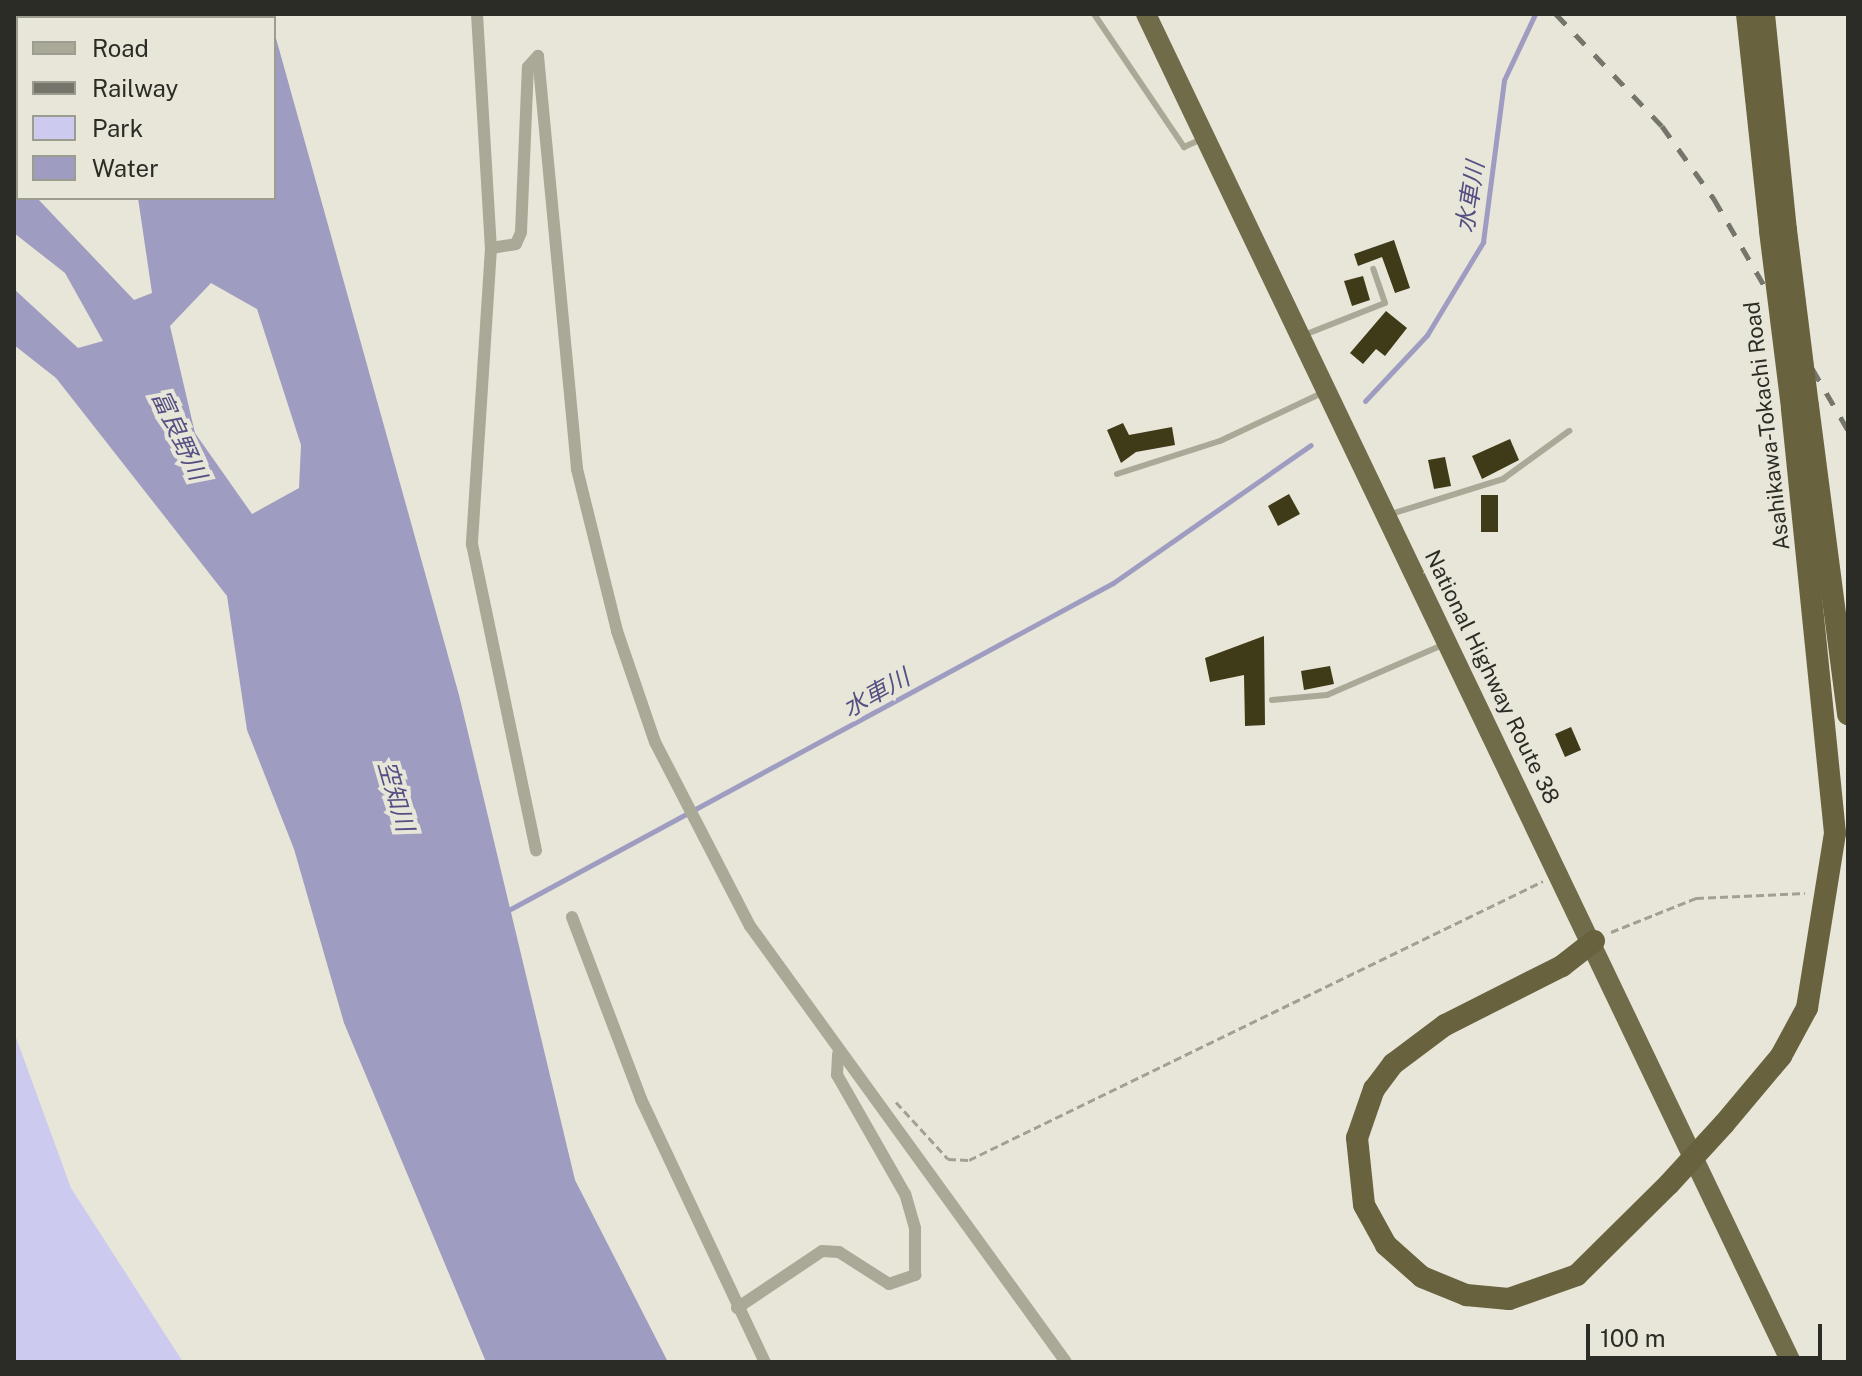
<!DOCTYPE html>
<html>
<head>
<meta charset="utf-8">
<style>
  body { margin:0 }
  #map { position:relative; width:1862px; height:1376px; overflow:hidden; background:#e8e6d8; font-family:"Public Sans","Noto Sans JP",sans-serif }
  div>[style] { position:absolute }
  .green>* { inset:0; background:#cdcaef }
  .water>* { inset:0; background:#9f9cc1 }
  .stream>* { height:5px; margin:-2.5px; padding:0 2.5px; transform-origin:2.5px; border-radius:2.5px; background:#9f9cc1 }
  .building>* { inset:0; background:#3f3a17 }
  .path>* { height:3px; margin-top:-1.5px; transform-origin:0; background:repeating-linear-gradient(90deg,#a1a095 0 8px,transparent 0 12px) }
  .service>* { height:6px; margin:-3px; padding:0 3px; transform-origin:3px; border-radius:3px; background:#aaa897 }
  .minor>* { height:12px; margin:-6px; padding:0 6px; transform-origin:6px; border-radius:6px; background:#aaa897 }
  .trunk>* { height:20px; margin:-10px; padding:0 10px; transform-origin:10px; border-radius:10px; background:#706c4a }
  .motorway>* { height:22px; margin:-11px; padding:0 11px; transform-origin:11px; border-radius:11px; background:#68623f }
  .rail>* { height:5px; margin-top:-2.5px; transform-origin:0; background:repeating-linear-gradient(90deg,#76756c 0 14px,transparent 0 28px) }
  .motorway-bridge>* { height:22px; margin:-11px; padding:0 11px; transform-origin:11px; border-radius:11px; background:#68623f }
  span { translate:-50% -50%; white-space:nowrap; text-align:center; line-height:1.15; -webkit-text-stroke:8px #e8e6d8; paint-order:stroke }
  .street-label { font-size:22px; color:#2c2c26 }
  .water-label { font-size:24px; color:#554f83; font-style:italic }
  .frame { position:absolute; inset:0; border:16px solid #2c2c26; pointer-events:none }
  .legend { position:absolute; left:16px; top:16px; width:260px; height:184px; box-sizing:border-box; background:#e8e6d8; border:2px solid #9d9c91; margin:0; padding:10px 14px; list-style:none; font-size:24px; color:#2c2c26 }
  .legend li { display:flex; align-items:center; gap:16px; height:40px }
  .legend b { width:40px; border:2px solid #9d9c91 }
  .scale { position:absolute; left:1586px; top:1324px; width:236px; height:36px; box-sizing:border-box; border:4px solid #2c2c26; border-top:0; padding-left:10px; font-size:24px; line-height:28px; white-space:nowrap; color:#2c2c26; -webkit-text-stroke:6px #e8e6d8; paint-order:stroke }
</style>
</head>
<body>
<div id="map">
  <div class="green">
    <div style="clip-path:polygon(14px 1032px,71px 1188px,183px 1362px,14px 1362px)"></div>
  </div>
  <div class="water">
    <div style="clip-path:polygon(134px 14px,268px 14px,270px 18px,135px 18px)"></div>
    <div style="clip-path:polygon(evenodd,274px 31px,459px 695px,575px 1180px,668px 1362px,486px 1362px,344px 1023px,294px 849px,247px 730px,227px 596px,56px 378px,14px 345px,14px 289px,78px 348px,103px 341px,65px 273px,14px 233px,14px 177px,18px 198px,37px 198px,134px 300px,152px 293px,138px 198px,274px 198px,274px 31px,211px 283px,257px 309px,301px 445px,299px 488px,252px 514px,195px 433px,170px 326px,211px 283px)"></div>
  </div>
  <div class="stream">
    <div style="left:1365px;top:401px;width:91px;rotate:-46.8deg"></div>
    <div style="left:1427px;top:335px;width:109px;rotate:-58.9deg"></div>
    <div style="left:1483px;top:242px;width:163px;rotate:-82.6deg"></div>
    <div style="left:1504px;top:80px;width:73px;rotate:-64.8deg"></div>
    <div style="left:503px;top:913px;width:694px;rotate:-28.41deg"></div>
    <div style="left:1113px;top:583px;width:241px;rotate:-34.9deg"></div>
  </div>
  <div class="building">
    <div style="clip-path:polygon(1394px 240px,1410px 288px,1395px 293px,1382px 257px,1358px 266px,1354px 254px)"></div>
    <div style="clip-path:polygon(1363px 276px,1370px 300px,1352px 306px,1344px 281px)"></div>
    <div style="clip-path:polygon(1386px 311px,1407px 328px,1385px 356px,1376px 349px,1363px 364px,1350px 353px)"></div>
    <div style="clip-path:polygon(1123px 423px,1129px 435px,1172px 427px,1175px 445px,1136px 452px,1121px 463px,1107px 430px)"></div>
    <div style="clip-path:polygon(1510px 439px,1519px 460px,1482px 479px,1472px 456px)"></div>
    <div style="clip-path:polygon(1445px 457px,1451px 486px,1434px 489px,1428px 460px)"></div>
    <div style="clip-path:polygon(1289px 494px,1300px 514px,1278px 526px,1268px 506px)"></div>
    <div style="clip-path:polygon(1481px 495px,1498px 495px,1498px 532px,1481px 532px)"></div>
    <div style="clip-path:polygon(1264px 636px,1265px 725px,1245px 726px,1244px 675px,1210px 682px,1205px 658px)"></div>
    <div style="clip-path:polygon(1330px 666px,1334px 684px,1304px 690px,1301px 671px)"></div>
    <div style="clip-path:polygon(1571px 727px,1581px 750px,1565px 757px,1555px 734px)"></div>
  </div>
  <div class="path">
    <div style="left:67px;top:14px;width:4px;rotate:63deg"></div>
    <div style="left:14px;top:25px;width:6px;rotate:45deg"></div>
    <div style="left:14px;top:93px;width:4px;rotate:14deg"></div>
    <div style="left:1611px;top:932px;width:92px;rotate:-21.8deg"></div>
    <div style="left:1696px;top:898px;width:109px;rotate:-2.6deg"></div>
    <div style="left:896px;top:1102px;width:77px;rotate:47.6deg"></div>
    <div style="left:948px;top:1159px;width:21px;rotate:3deg"></div>
    <div style="left:969px;top:1160px;width:638px;rotate:-25.92deg"></div>
  </div>
  <div class="service">
    <div style="left:1094px;top:14px;width:161px;rotate:55.9deg"></div>
    <div style="left:1184px;top:147px;width:20px;rotate:-24deg"></div>
    <div style="left:1304px;top:335px;width:87px;rotate:-21.6deg"></div>
    <div style="left:1385px;top:303px;width:36px;rotate:-109deg"></div>
    <div style="left:1117px;top:474px;width:108px;rotate:-17.8deg"></div>
    <div style="left:1220px;top:441px;width:115px;rotate:-25.2deg"></div>
    <div style="left:1388px;top:515px;width:121px;rotate:-17.4deg"></div>
    <div style="left:1503px;top:479px;width:82px;rotate:-36deg"></div>
    <div style="left:1272px;top:700px;width:55px;rotate:-5.2deg"></div>
    <div style="left:1327px;top:695px;width:129px;rotate:-23.4deg"></div>
  </div>
  <div class="minor">
    <div style="left:477px;top:14px;width:234px;rotate:86.6deg"></div>
    <div style="left:491px;top:248px;width:297px;rotate:93.7deg"></div>
    <div style="left:472px;top:544px;width:313px;rotate:78.2deg"></div>
    <div style="left:491px;top:248px;width:25px;rotate:-9deg"></div>
    <div style="left:516px;top:244px;width:13px;rotate:-67deg"></div>
    <div style="left:521px;top:232px;width:165px;rotate:-87.6deg"></div>
    <div style="left:528px;top:67px;width:15px;rotate:-48deg"></div>
    <div style="left:538px;top:56px;width:415px;rotate:84.6deg"></div>
    <div style="left:577px;top:469px;width:167px;rotate:76.1deg"></div>
    <div style="left:617px;top:631px;width:117px;rotate:71.1deg"></div>
    <div style="left:655px;top:742px;width:207px;rotate:62.7deg"></div>
    <div style="left:750px;top:926px;width:538px;rotate:54.07deg"></div>
    <div style="left:572px;top:917px;width:195px;rotate:69.2deg"></div>
    <div style="left:641px;top:1099px;width:291px;rotate:64.8deg"></div>
    <div style="left:737px;top:1308px;width:102px;rotate:-33.8deg"></div>
    <div style="left:822px;top:1251px;width:17px;rotate:3deg"></div>
    <div style="left:839px;top:1252px;width:59px;rotate:32.6deg"></div>
    <div style="left:889px;top:1284px;width:28px;rotate:-19deg"></div>
    <div style="left:915px;top:1275px;width:47px;rotate:-90deg"></div>
    <div style="left:915px;top:1228px;width:35px;rotate:-106deg"></div>
    <div style="left:905px;top:1194px;width:137px;rotate:-119.7deg"></div>
    <div style="left:837px;top:1075px;width:21px;rotate:-87deg"></div>
  </div>
  <div class="trunk">
    <div style="left:1146px;top:14px;width:1494px;rotate:64.43deg"></div>
  </div>
  <div class="motorway">
    <div style="left:1747px;top:14px;width:218px;rotate:83.9deg"></div>
    <div style="left:1764px;top:14px;width:217px;rotate:84.2deg"></div>
    <div style="left:1808px;top:406px;width:311px;rotate:82.6deg"></div>
    <div style="left:1594px;top:941px;width:41px;rotate:142deg"></div>
    <div style="left:1562px;top:966px;width:131px;rotate:153.2deg"></div>
    <div style="left:1445px;top:1025px;width:65px;rotate:143.1deg"></div>
    <div style="left:1393px;top:1064px;width:31px;rotate:127deg"></div>
    <div style="left:1374px;top:1089px;width:52px;rotate:109.1deg"></div>
    <div style="left:1357px;top:1138px;width:67px;rotate:84deg"></div>
    <div style="left:1364px;top:1205px;width:46px;rotate:61.2deg"></div>
    <div style="left:1386px;top:1245px;width:48px;rotate:41.6deg"></div>
    <div style="left:1422px;top:1277px;width:48px;rotate:22.2deg"></div>
    <div style="left:1466px;top:1295px;width:43px;rotate:5.3deg"></div>
    <div style="left:1509px;top:1299px;width:72px;rotate:-19.4deg"></div>
    <div style="left:1577px;top:1275px;width:129px;rotate:-44.7deg"></div>
    <div style="left:1724px;top:1124px;width:89px;rotate:-50deg"></div>
    <div style="left:1781px;top:1056px;width:55px;rotate:-61.6deg"></div>
    <div style="left:1807px;top:1008px;width:177px;rotate:-80.9deg"></div>
    <div style="left:1835px;top:833px;width:427px;rotate:-95.8deg"></div>
  </div>
  <div class="rail">
    <div style="left:1556px;top:14px;width:154px;rotate:46.6deg"></div>
    <div style="left:1662px;top:126px;width:90px;rotate:54.5deg"></div>
    <div style="left:1714px;top:199px;width:267px;rotate:59.9deg"></div>
  </div>
  <div class="motorway-bridge">
    <div style="left:1786px;top:230px;width:177px;rotate:82.9deg"></div>
    <div style="left:1770px;top:231px;width:178px;rotate:82.9deg"></div>
    <div style="left:1669px;top:1184px;width:81px;rotate:-47.5deg"></div>
  </div>
  <div class="street-label">
    <span style="left:1767px;top:426px;rotate:-97deg">Asahikawa-Tokachi Road</span>
    <span style="left:1492px;top:677px;rotate:64deg">National Highway Route 38</span>
  </div>
  <div class="water-label">
    <span style="left:1470px;top:197px;rotate:-81deg">水車川</span>
    <span style="left:179px;top:435px;rotate:65deg">富良野川</span>
    <span style="left:876px;top:693px;rotate:-29deg">水車川</span>
    <span style="left:396px;top:796px;rotate:74deg">空知川</span>
  </div>
  <div class="frame"></div>
  <ul class="legend">
  <li><b style="height:10px;background:#aaa897"></b>Road</li>
  <li><b style="height:10px;background:#76756c"></b>Railway</li>
  <li><b style="height:22px;background:#cdcaef"></b>Park</li>
  <li><b style="height:22px;background:#9f9cc1"></b>Water</li>
  </ul>
  <div class="scale">100 m</div>
</div>
</body>
</html>
